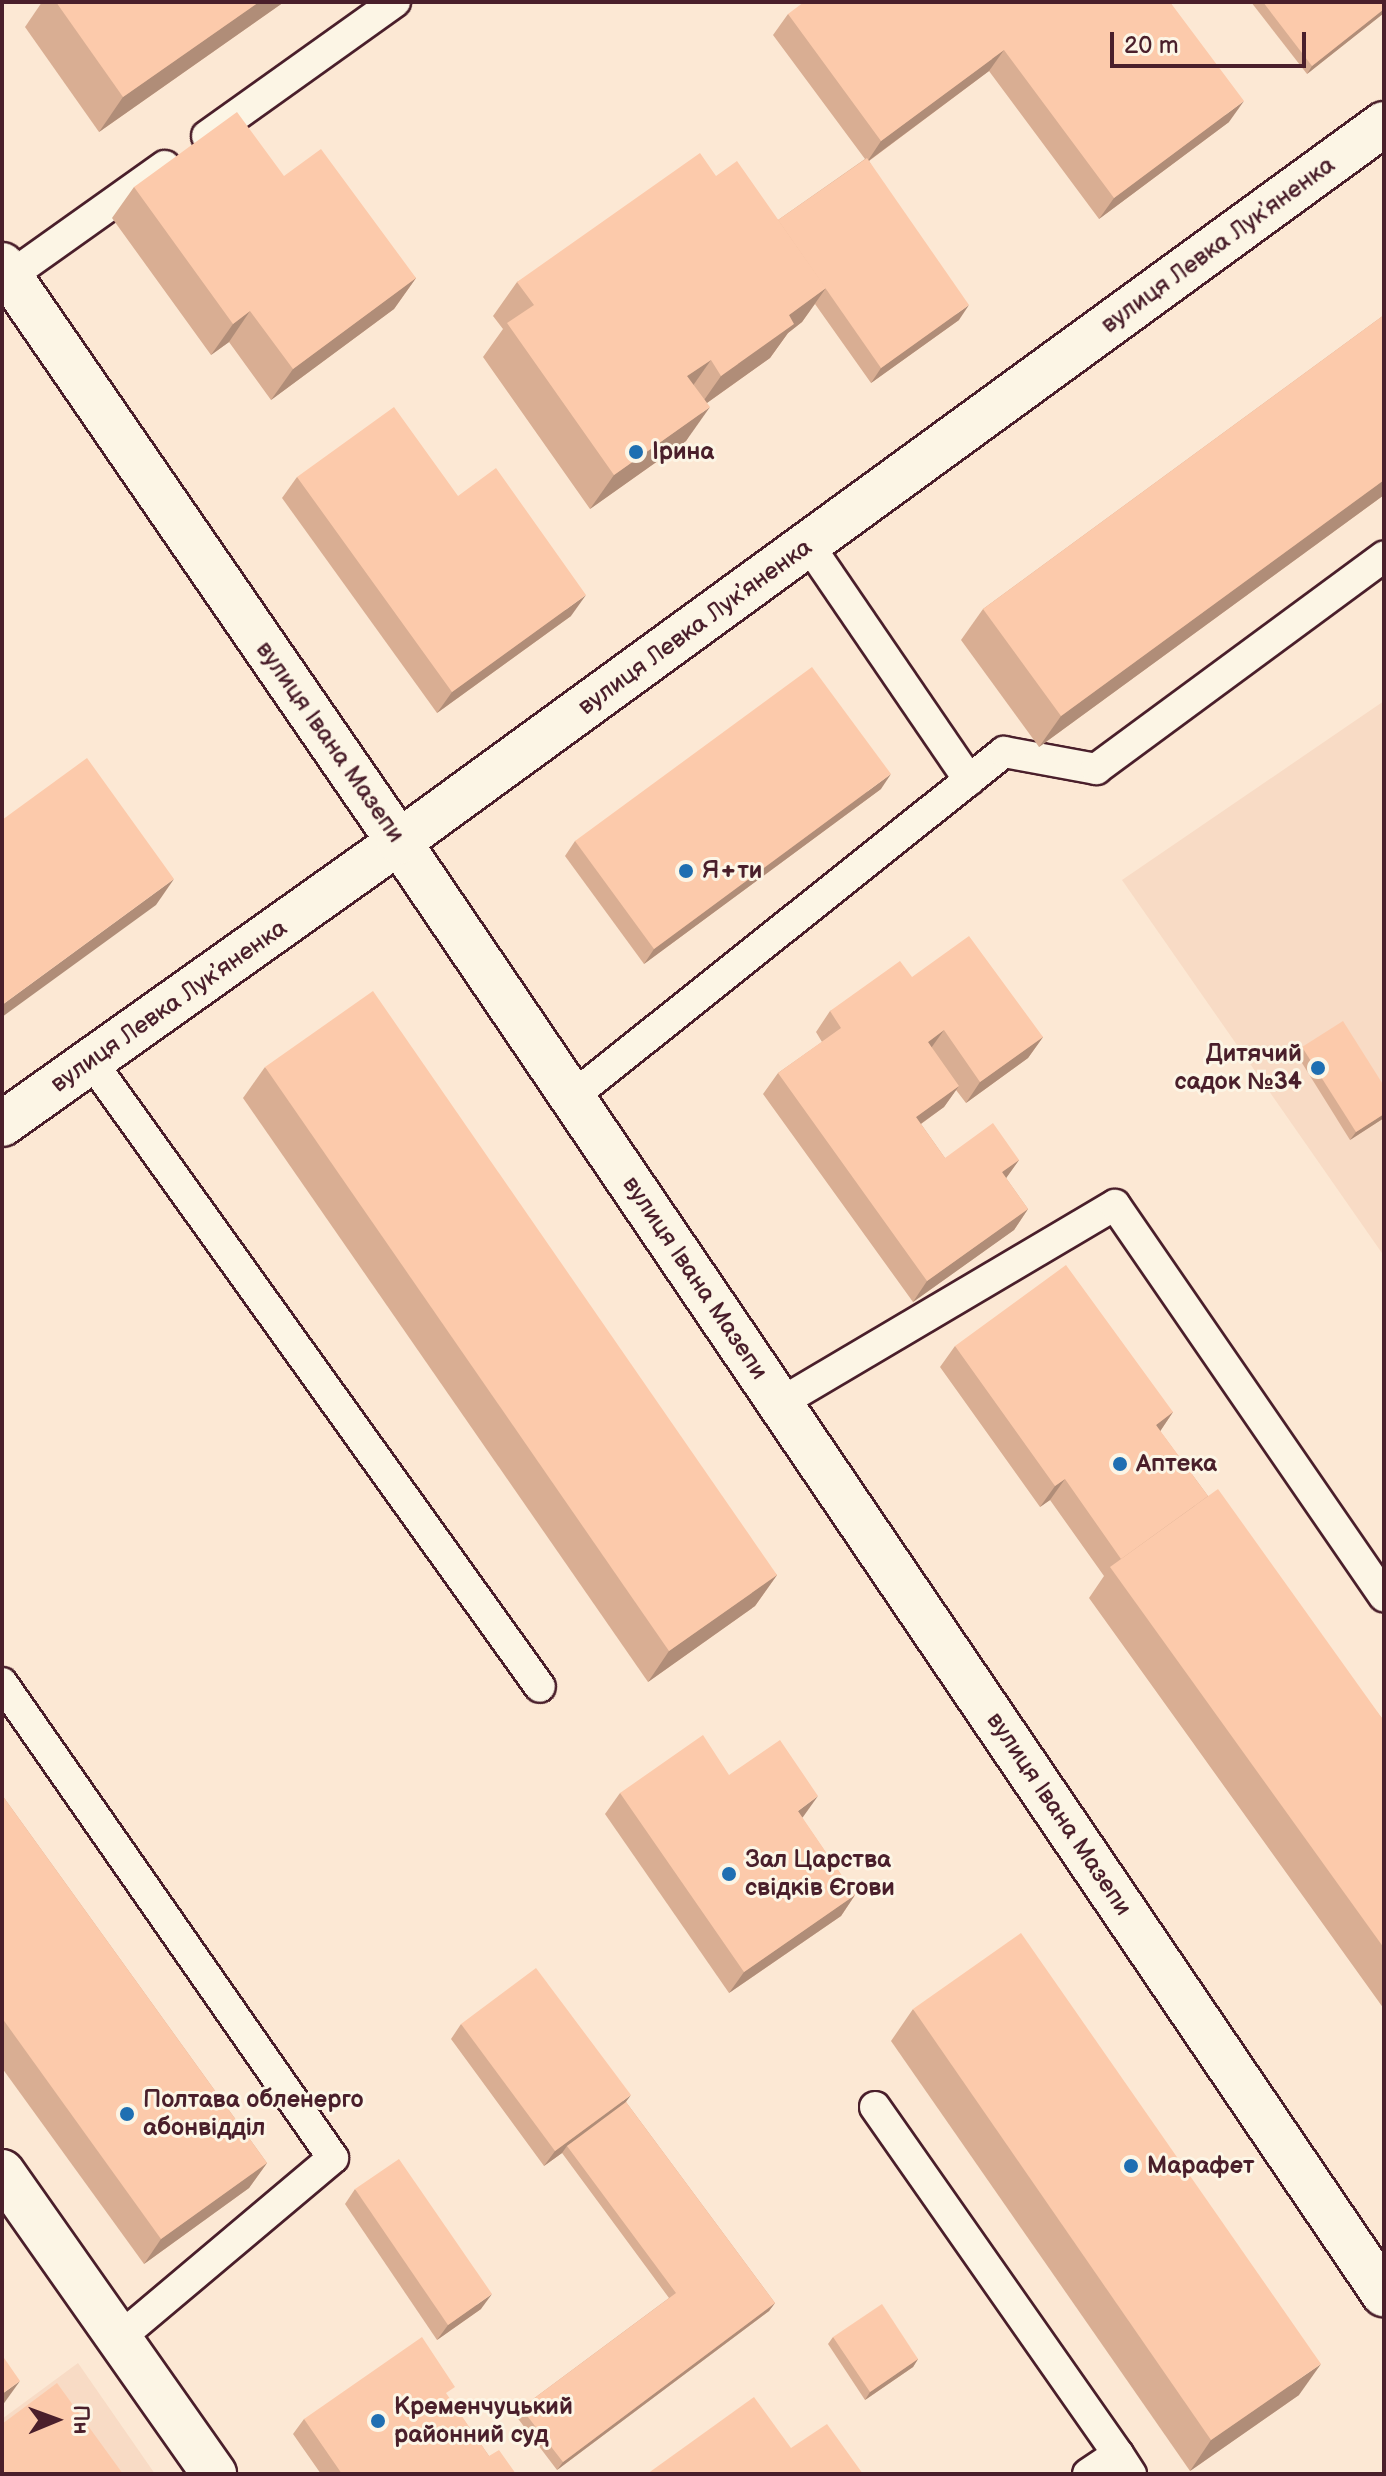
<!DOCTYPE html>
<html>
<head>
<meta charset="utf-8">
<style>
  body { margin:0 }
  #map { position:relative; width:1386px; height:2476px; overflow:hidden; background:#fce8d4; font-family:"Balsamiq Sans",sans-serif }
  div>[style] { position:absolute }
  .built>* { inset:0; background:#f8dbc5 }
  .roads { filter:drop-shadow(2px 0 #4a1f2b) drop-shadow(-2px 0 #4a1f2b) drop-shadow(0 2px #4a1f2b) drop-shadow(0 -2px #4a1f2b) }
  .service>* { height:30px; margin:-15px; padding:0 15px; transform-origin:15px; border-radius:15px; background:#fcf5e5 }
  .minor>* { height:44px; margin:-22px; padding:0 22px; transform-origin:22px; border-radius:22px; background:#fcf5e5 }
  .wall>* { inset:0; background:#d9ae93 }
  .shaded-wall>* { inset:0; background:#b08d78 }
  .building>* { inset:0; background:#fccaab }
  .dots>* { width:22px; height:22px; translate:-50% -50%; box-sizing:border-box; border:4px solid #fcf5e5; border-radius:50% }
  span { translate:-50% -50%; white-space:nowrap; text-align:center; line-height:1.15; -webkit-text-stroke:6px #fcf5e5; paint-order:stroke }
  .street-label { font-size:24px; color:#4a1f2b }
  .poi-label { font-size:24px; color:#4a1f2b; font-weight:700 }
  .left { translate:0 -50%; text-align:left }
  .right { translate:-100% -50%; text-align:right }
  .frame { position:absolute; inset:0; border:4px solid #4a1f2b; pointer-events:none }
  .north { position:absolute; left:16px; top:2380px; width:80px; height:80px; -webkit-text-stroke:6px #fcf5e5; paint-order:stroke; rotate:89deg; font-size:22px; font-weight:700; line-height:32px; text-align:center; color:#4a1f2b }
  .north::after { content:''; display:block; margin:auto; width:28px; height:36px; background:#4a1f2b; clip-path:polygon(50% 0,100% 100%,50% 72%,0 100%) }
  .scale { position:absolute; left:1110px; top:32px; width:196px; height:36px; box-sizing:border-box; border:4px solid #4a1f2b; border-top:0; padding-left:10px; font-size:24px; line-height:28px; white-space:nowrap; color:#4a1f2b; -webkit-text-stroke:6px #fcf5e5; paint-order:stroke }
</style>
</head>
<body>
<div id="map">
  <div class="built">
    <div style="clip-path:polygon(1384px 701px,1384px 1256px,1122px 880px)"></div>
    <div style="clip-path:polygon(78px 2363px,155px 2474px,2px 2474px,2px 2419px)"></div>
  </div>
  <div class="roads">
    <div class="service">
      <div style="left:207px;top:136px;width:231px;rotate:-35.5deg"></div>
      <div style="left:10px;top:276px;width:190px;rotate:-35.4deg"></div>
      <div style="left:808px;top:544px;width:286px;rotate:55.7deg"></div>
      <div style="left:91px;top:1061px;width:770px;rotate:54.35deg"></div>
      <div style="left:572px;top:1097px;width:553px;rotate:-38.61deg"></div>
      <div style="left:1004px;top:752px;width:94px;rotate:10.5deg"></div>
      <div style="left:1096px;top:769px;width:358px;rotate:-36.4deg"></div>
      <div style="left:780px;top:1403px;width:389px;rotate:-30.6deg"></div>
      <div style="left:1115px;top:1205px;width:475px;rotate:55.5deg"></div>
      <div style="left:2px;top:1683px;width:579px;rotate:55.13deg"></div>
      <div style="left:333px;top:2158px;width:280px;rotate:139.9deg"></div>
      <div style="left:875px;top:2107px;width:424px;rotate:55deg"></div>
      <div style="left:1088px;top:2474px;width:36px;rotate:-34deg"></div>
      <div style="left:1118px;top:2454px;width:24px;rotate:57deg"></div>
    </div>
    <div class="minor">
      <div style="left:2px;top:265px;width:700px;rotate:55.47deg"></div>
      <div style="left:399px;top:842px;width:1755px;rotate:55.85deg"></div>
      <div style="left:2px;top:1124px;width:487px;rotate:-35.4deg"></div>
      <div style="left:399px;top:842px;width:1219px;rotate:-36.09deg"></div>
      <div style="left:2px;top:2172px;width:369px;rotate:54.9deg"></div>
    </div>
  </div>
  <div class="wall">
    <div style="clip-path:polygon(42px 2px,284px 2px,99px 132px,25px 27px)"></div>
    <div style="clip-path:polygon(1170px 2px,1229px 122px,1099px 219px,989px 71px,869px 161px,959px 320px,871px 383px,815px 304px,802px 322px,788px 333px,770px 358px,707px 403px,686px 441px,590px 509px,483px 357px,503px 329px,493px 316px,517px 282px,716px 176px,778px 220px,865px 159px,773px 35px,788px 14px)"></div>
    <div style="clip-path:polygon(1251px 2px,1384px 2px,1384px 13px,1307px 74px)"></div>
    <div style="clip-path:polygon(284px 176px,416px 278px,394px 309px,271px 400px,229px 342px,211px 355px,112px 218px,134px 187px)"></div>
    <div style="clip-path:polygon(1384px 315px,1384px 495px,1039px 747px,961px 640px,983px 609px)"></div>
    <div style="clip-path:polygon(297px 477px,458px 496px,571px 616px,437px 713px,282px 498px)"></div>
    <div style="clip-path:polygon(881px 789px,644px 964px,565px 856px,575px 841px)"></div>
    <div style="clip-path:polygon(912px 977px,1043px 1037px,1028px 1058px,966px 1103px,956px 1090px,944px 1107px,921px 1124px,945px 1158px,1019px 1160px,1006px 1178px,1028px 1209px,1014px 1230px,913px 1302px,763px 1094px,778px 1073px,822px 1042px,816px 1032px,830px 1011px)"></div>
    <div style="clip-path:polygon(1302px 1047px,1384px 1086px,1384px 1118px,1350px 1140px,1297px 1055px)"></div>
    <div style="clip-path:polygon(265px 1067px,777px 1575px,755px 1606px,648px 1682px,243px 1098px)"></div>
    <div style="clip-path:polygon(955px 1346px,1173px 1412px,1160px 1431px,1208px 1496px,1384px 1721px,1384px 2009px,1089px 1598px,1104px 1576px,1050px 1500px,1040px 1507px,940px 1367px)"></div>
    <div style="clip-path:polygon(729px 1775px,802px 1818px,855px 1895px,841px 1916px,729px 1993px,605px 1814px,620px 1793px)"></div>
    <div style="clip-path:polygon(2px 1795px,267px 2163px,249px 2188px,144px 2264px,2px 2068px)"></div>
    <div style="clip-path:polygon(913px 2009px,1299px 2395px,1190px 2471px,891px 2041px)"></div>
    <div style="clip-path:polygon(461px 2024px,626px 2102px,775px 2303px,769px 2311px,557px 2470px,516px 2416px,521px 2408px,669px 2298px,562px 2153px,544px 2166px,451px 2039px)"></div>
    <div style="clip-path:polygon(355px 2189px,481px 2309px,437px 2340px,345px 2204px)"></div>
    <div style="clip-path:polygon(833px 2337px,918px 2359px,913px 2367px,865px 2400px,828px 2344px)"></div>
    <div style="clip-path:polygon(448px 2397px,489px 2456px,516px 2474px,321px 2474px,293px 2434px,304px 2419px)"></div>
  </div>
  <div class="shaded-wall">
    <div style="clip-path:polygon(259px 2px,284px 2px,99px 132px,123px 97px)"></div>
    <div style="clip-path:polygon(1384px 9px,1384px 13px,1307px 74px,1312px 66px)"></div>
    <div style="clip-path:polygon(1004px 50px,989px 71px,867px 162px,881px 141px)"></div>
    <div style="clip-path:polygon(1244px 101px,1229px 122px,1099px 219px,1114px 198px)"></div>
    <div style="clip-path:polygon(416px 278px,394px 309px,271px 400px,293px 369px)"></div>
    <div style="clip-path:polygon(826px 288px,802px 322px,788px 333px,770px 358px,697px 410px,721px 376px,789px 315px)"></div>
    <div style="clip-path:polygon(969px 305px,959px 320px,871px 383px,881px 368px)"></div>
    <div style="clip-path:polygon(250px 311px,229px 342px,211px 355px,233px 324px)"></div>
    <div style="clip-path:polygon(711px 360px,687px 394px,687px 376px)"></div>
    <div style="clip-path:polygon(710px 407px,686px 441px,590px 509px,614px 475px)"></div>
    <div style="clip-path:polygon(1384px 480px,1384px 495px,1039px 747px,1061px 716px)"></div>
    <div style="clip-path:polygon(586px 595px,571px 616px,437px 713px,452px 692px)"></div>
    <div style="clip-path:polygon(891px 774px,881px 789px,644px 964px,654px 949px)"></div>
    <div style="clip-path:polygon(174px 879px,156px 905px,2px 1017px,2px 1005px)"></div>
    <div style="clip-path:polygon(944px 1030px,929px 1051px,928px 1042px)"></div>
    <div style="clip-path:polygon(1043px 1037px,1028px 1058px,966px 1103px,980px 1082px)"></div>
    <div style="clip-path:polygon(959px 1086px,944px 1107px,901px 1138px,916px 1117px)"></div>
    <div style="clip-path:polygon(1384px 1114px,1384px 1118px,1350px 1140px,1356px 1132px)"></div>
    <div style="clip-path:polygon(1019px 1160px,1004px 1181px,1002px 1172px)"></div>
    <div style="clip-path:polygon(1028px 1209px,1014px 1230px,913px 1302px,927px 1281px)"></div>
    <div style="clip-path:polygon(1173px 1412px,1159px 1433px,1156px 1425px)"></div>
    <div style="clip-path:polygon(1065px 1479px,1050px 1500px,1040px 1507px,1055px 1486px)"></div>
    <div style="clip-path:polygon(777px 1575px,755px 1606px,648px 1682px,669px 1651px)"></div>
    <div style="clip-path:polygon(818px 1796px,803px 1817px,783px 1832px,798px 1811px)"></div>
    <div style="clip-path:polygon(855px 1895px,841px 1916px,729px 1993px,744px 1972px)"></div>
    <div style="clip-path:polygon(631px 2095px,620px 2110px,567px 2146px,562px 2153px,544px 2166px,555px 2151px)"></div>
    <div style="clip-path:polygon(267px 2163px,249px 2188px,144px 2264px,161px 2239px)"></div>
    <div style="clip-path:polygon(492px 2294px,481px 2309px,437px 2340px,448px 2325px)"></div>
    <div style="clip-path:polygon(775px 2303px,769px 2311px,557px 2470px,563px 2462px)"></div>
    <div style="clip-path:polygon(918px 2359px,913px 2367px,865px 2400px,870px 2392px)"></div>
    <div style="clip-path:polygon(1321px 2364px,1299px 2395px,1190px 2471px,1211px 2440px)"></div>
    <div style="clip-path:polygon(20px 2381px,2px 2406px,2px 2394px)"></div>
  </div>
  <div class="building">
    <div style="clip-path:polygon(56px 2px,259px 2px,123px 97px)"></div>
    <div style="clip-path:polygon(804px 2px,1170px 2px,1244px 101px,1114px 198px,1004px 50px,881px 141px,788px 14px)"></div>
    <div style="clip-path:polygon(1263px 2px,1384px 2px,1384px 9px,1312px 66px)"></div>
    <div style="clip-path:polygon(237px 112px,284px 176px,321px 149px,416px 278px,293px 369px,250px 311px,233px 324px,134px 187px)"></div>
    <div style="clip-path:polygon(700px 153px,716px 176px,737px 161px,826px 288px,789px 315px,794px 324px,721px 376px,711px 360px,687px 376px,710px 407px,614px 475px,507px 323px,534px 305px,517px 282px)"></div>
    <div style="clip-path:polygon(867px 158px,969px 305px,881px 368px,778px 220px)"></div>
    <div style="clip-path:polygon(1384px 315px,1384px 480px,1061px 716px,983px 609px)"></div>
    <div style="clip-path:polygon(394px 407px,458px 496px,496px 468px,586px 595px,452px 692px,297px 477px)"></div>
    <div style="clip-path:polygon(812px 667px,891px 774px,654px 949px,575px 841px)"></div>
    <div style="clip-path:polygon(87px 758px,174px 879px,2px 1005px,2px 820px)"></div>
    <div style="clip-path:polygon(969px 936px,1043px 1037px,980px 1082px,944px 1030px,928px 1042px,959px 1086px,916px 1117px,945px 1158px,993px 1123px,1019px 1160px,1002px 1172px,1028px 1209px,927px 1281px,778px 1073px,841px 1028px,830px 1011px,900px 961px,912px 977px)"></div>
    <div style="clip-path:polygon(373px 991px,777px 1575px,669px 1651px,265px 1067px)"></div>
    <div style="clip-path:polygon(1343px 1021px,1384px 1086px,1384px 1114px,1356px 1132px,1302px 1047px)"></div>
    <div style="clip-path:polygon(1066px 1265px,1173px 1412px,1156px 1425px,1208px 1496px,1121px 1559px,1065px 1479px,1055px 1486px,955px 1346px)"></div>
    <div style="clip-path:polygon(1218px 1489px,1384px 1721px,1384px 1948px,1110px 1567px)"></div>
    <div style="clip-path:polygon(703px 1735px,729px 1775px,780px 1740px,818px 1796px,798px 1811px,855px 1895px,744px 1972px,620px 1793px)"></div>
    <div style="clip-path:polygon(2px 1795px,267px 2163px,161px 2239px,2px 2018px)"></div>
    <div style="clip-path:polygon(1021px 1933px,1321px 2364px,1211px 2440px,913px 2009px)"></div>
    <div style="clip-path:polygon(536px 1968px,631px 2095px,555px 2151px,461px 2024px)"></div>
    <div style="clip-path:polygon(626px 2102px,775px 2303px,563px 2462px,521px 2408px,676px 2293px,567px 2146px)"></div>
    <div style="clip-path:polygon(399px 2159px,492px 2294px,448px 2325px,355px 2189px)"></div>
    <div style="clip-path:polygon(882px 2304px,918px 2359px,870px 2392px,833px 2337px)"></div>
    <div style="clip-path:polygon(422px 2337px,455px 2387px,446px 2393px,489px 2456px,499px 2450px,516px 2474px,342px 2474px,304px 2419px)"></div>
    <div style="clip-path:polygon(2px 2355px,20px 2381px,2px 2394px)"></div>
    <div style="clip-path:polygon(57px 2383px,123px 2474px,2px 2474px,2px 2424px)"></div>
    <div style="clip-path:polygon(754px 2397px,791px 2448px,827px 2424px,863px 2474px,647px 2474px)"></div>
  </div>
  <div class="dots">
    <div style="left:636px;top:452px;background:#1f6fb2"></div>
    <div style="left:686px;top:871px;background:#1f6fb2"></div>
    <div style="left:1318px;top:1068px;background:#1f6fb2"></div>
    <div style="left:1120px;top:1464px;background:#1f6fb2"></div>
    <div style="left:729px;top:1874px;background:#1f6fb2"></div>
    <div style="left:127px;top:2114px;background:#1f6fb2"></div>
    <div style="left:1131px;top:2166px;background:#1f6fb2"></div>
    <div style="left:378px;top:2421px;background:#1f6fb2"></div>
  </div>
  <div class="street-label">
    <span style="left:1218px;top:245px;rotate:-36deg">вулиця Левка Лукʼяненка</span>
    <span style="left:695px;top:627px;rotate:-36deg">вулиця Левка Лукʼяненка</span>
    <span style="left:330px;top:742px;rotate:55deg">вулиця Івана Мазепи</span>
    <span style="left:169px;top:1006px;rotate:-35deg">вулиця Левка Лукʼяненка</span>
    <span style="left:695px;top:1278px;rotate:56deg">вулиця Івана Мазепи</span>
    <span style="left:1059px;top:1814px;rotate:56deg">вулиця Івана Мазепи</span>
  </div>
  <div class="poi-label">
    <span class="left" style="left:652px;top:452px">Ірина</span>
    <span class="left" style="left:702px;top:871px">Я+ти</span>
    <span class="right" style="left:1302px;top:1068px">Дитячий<br>садок №34</span>
    <span class="left" style="left:1136px;top:1464px">Аптeка</span>
    <span class="left" style="left:745px;top:1874px">Зал Царства<br>свідків Єгови</span>
    <span class="left" style="left:143px;top:2114px">Полтава обленерго<br>абонвідділ</span>
    <span class="left" style="left:1147px;top:2166px">Марафет</span>
    <span class="left" style="left:394px;top:2421px">Кременчуцький<br>районний суд</span>
  </div>
  <div class="frame"></div>
  <div class="north">Пн</div>
  <div class="scale">20 m</div>
</div>
</body>
</html>
